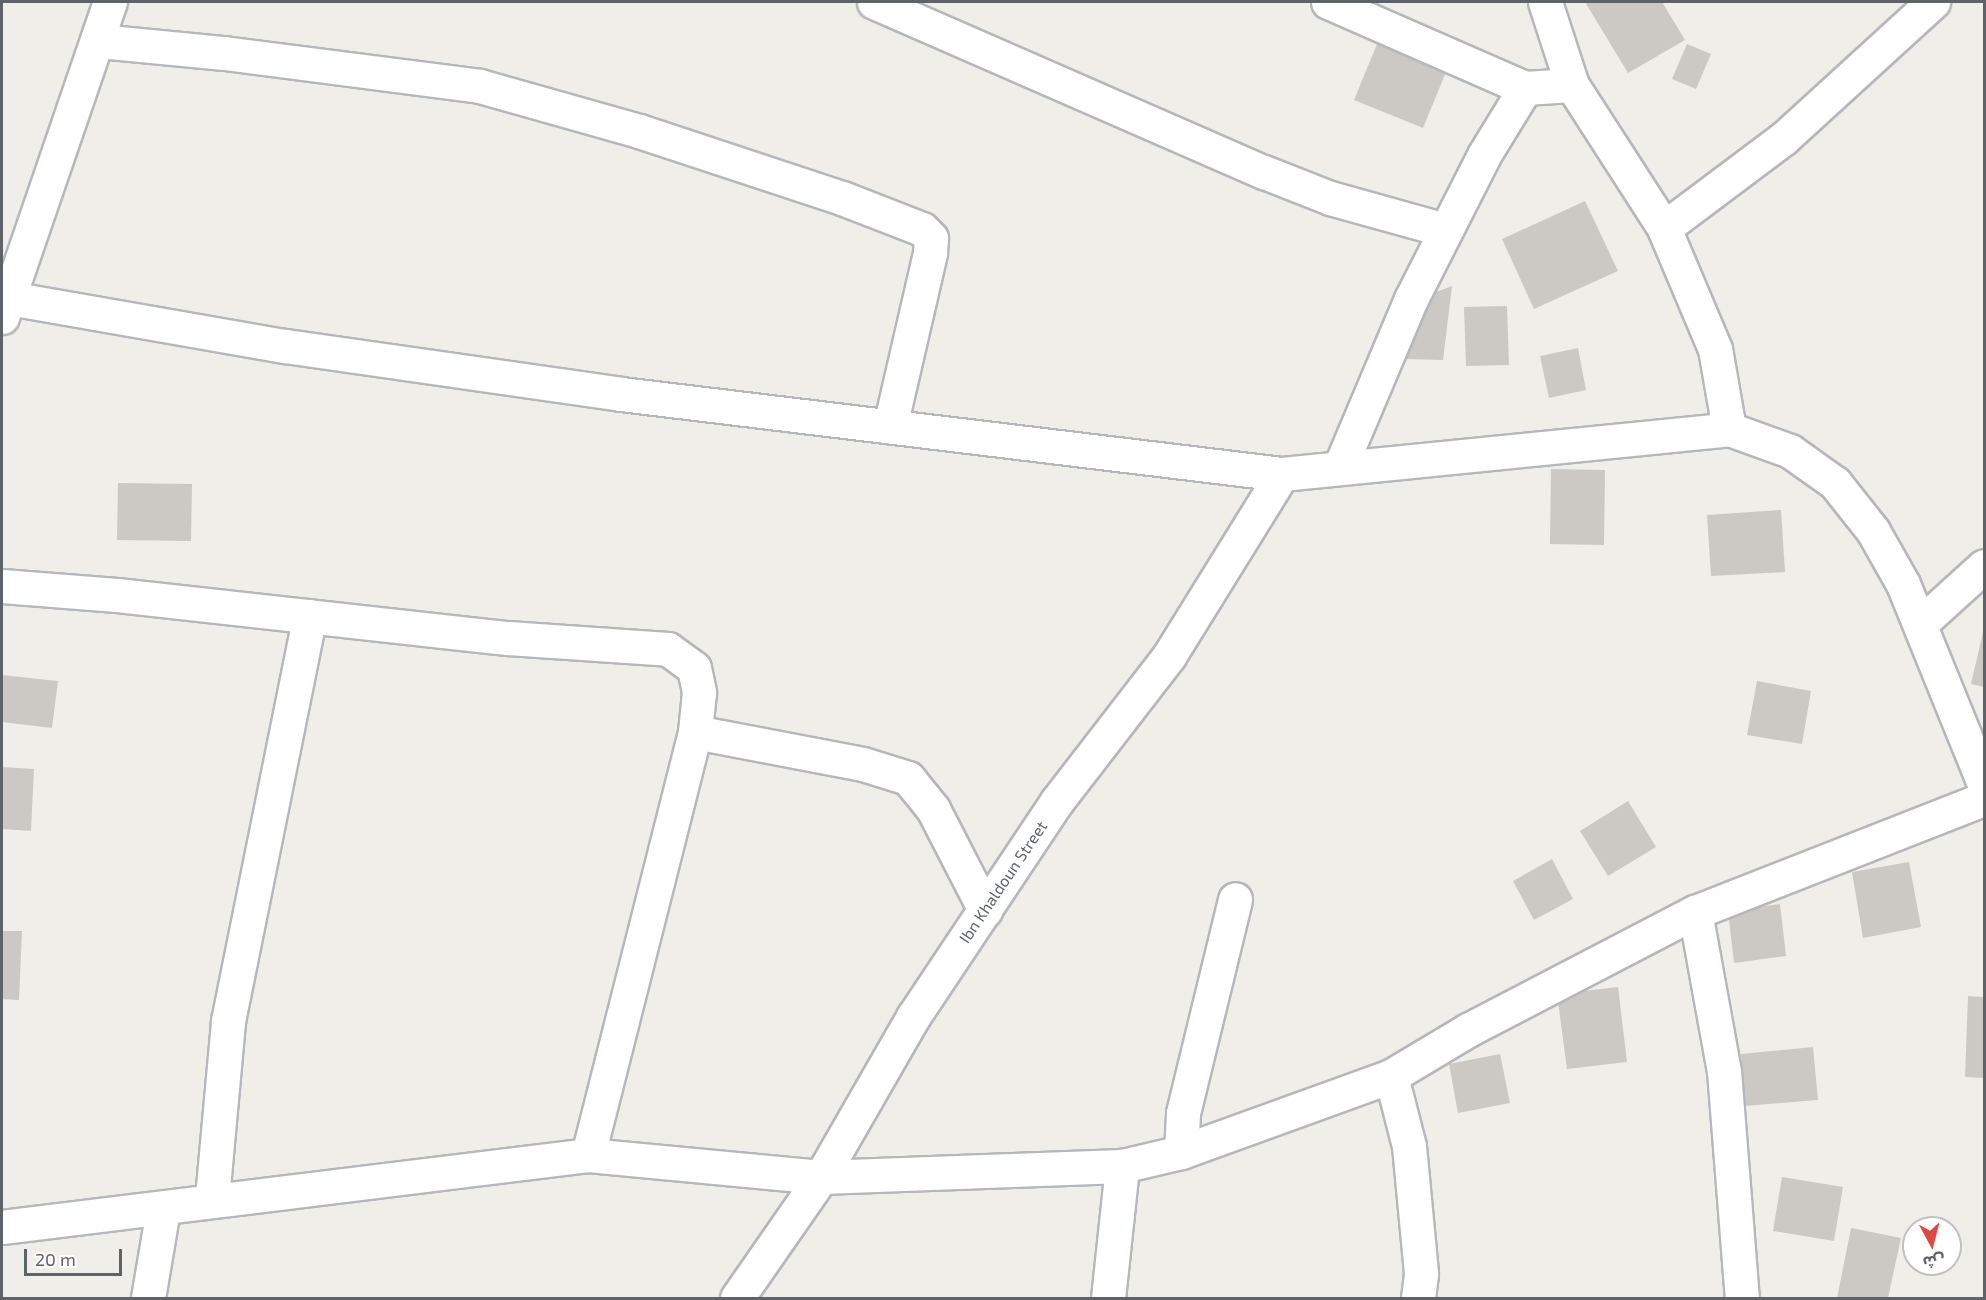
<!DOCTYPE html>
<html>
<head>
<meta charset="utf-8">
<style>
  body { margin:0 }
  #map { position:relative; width:1986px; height:1300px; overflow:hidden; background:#f0eee8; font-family:"Exo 2","Noto Sans Arabic",sans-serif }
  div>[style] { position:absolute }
  .building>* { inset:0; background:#ccc9c5 }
  .roads { filter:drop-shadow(2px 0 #b5b8bb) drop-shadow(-2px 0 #b5b8bb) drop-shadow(0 2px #b5b8bb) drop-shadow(0 -2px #b5b8bb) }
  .minor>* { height:33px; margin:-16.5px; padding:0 16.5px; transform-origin:16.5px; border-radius:16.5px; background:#fff }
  span { translate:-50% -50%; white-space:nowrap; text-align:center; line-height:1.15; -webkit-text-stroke:5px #fff; paint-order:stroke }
  .street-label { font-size:16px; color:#5f6367 }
  .frame { position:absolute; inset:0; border:3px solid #5f6367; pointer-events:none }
  .north { position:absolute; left:1902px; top:1216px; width:60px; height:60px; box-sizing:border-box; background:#fff; border:2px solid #bfc1c2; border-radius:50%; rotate:173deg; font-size:16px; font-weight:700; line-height:24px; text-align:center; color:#5f6367 }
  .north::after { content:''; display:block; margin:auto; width:21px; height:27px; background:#dc4a42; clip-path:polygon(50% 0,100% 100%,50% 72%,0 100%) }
  .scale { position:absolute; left:24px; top:1249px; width:98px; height:27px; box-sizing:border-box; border:3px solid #5f6367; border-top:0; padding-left:8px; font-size:18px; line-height:21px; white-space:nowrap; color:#5f6367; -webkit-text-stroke:4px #fff; paint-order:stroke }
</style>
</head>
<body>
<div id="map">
  <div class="building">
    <div style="clip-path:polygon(1585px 2px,1662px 2px,1685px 40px,1628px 73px)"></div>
    <div style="clip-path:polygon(1377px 44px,1446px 72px,1423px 128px,1354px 100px)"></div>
    <div style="clip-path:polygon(1687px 44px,1711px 54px,1696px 89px,1672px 79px)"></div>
    <div style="clip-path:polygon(1585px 201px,1618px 271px,1534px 309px,1502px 239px)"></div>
    <div style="clip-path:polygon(1452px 286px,1443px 360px,1403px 359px,1428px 295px)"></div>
    <div style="clip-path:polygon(1507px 306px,1509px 365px,1466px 366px,1464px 307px)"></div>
    <div style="clip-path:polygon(1578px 348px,1586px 390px,1549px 398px,1540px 356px)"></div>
    <div style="clip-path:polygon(1551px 469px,1605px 470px,1604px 545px,1550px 544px)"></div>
    <div style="clip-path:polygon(118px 483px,192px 484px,191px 541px,117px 540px)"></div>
    <div style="clip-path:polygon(1781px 510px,1785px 572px,1711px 576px,1707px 515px)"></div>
    <div style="clip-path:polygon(1984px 628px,1984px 687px,1971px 684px)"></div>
    <div style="clip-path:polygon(2px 675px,58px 681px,52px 728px,2px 722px)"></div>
    <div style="clip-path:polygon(1757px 681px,1811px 691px,1802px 744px,1747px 735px)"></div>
    <div style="clip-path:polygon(2px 767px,34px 769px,31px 831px,2px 829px)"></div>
    <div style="clip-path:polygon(1628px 801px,1656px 847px,1608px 876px,1580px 831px)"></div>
    <div style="clip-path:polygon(1552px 859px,1573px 899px,1534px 920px,1513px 881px)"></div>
    <div style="clip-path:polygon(1909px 862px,1921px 927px,1863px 938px,1852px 872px)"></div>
    <div style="clip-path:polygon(1780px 904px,1786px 956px,1734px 963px,1728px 911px)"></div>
    <div style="clip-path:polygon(2px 931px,22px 931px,19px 1000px,2px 999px)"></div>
    <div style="clip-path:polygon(1618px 987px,1627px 1062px,1567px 1069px,1557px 994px)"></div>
    <div style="clip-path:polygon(1968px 996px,1984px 997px,1984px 1078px,1965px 1077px)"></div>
    <div style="clip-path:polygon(1813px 1047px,1818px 1100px,1745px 1106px,1741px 1054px)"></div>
    <div style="clip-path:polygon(1500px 1054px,1510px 1103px,1458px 1113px,1449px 1064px)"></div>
    <div style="clip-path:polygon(1782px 1177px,1843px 1187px,1834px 1241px,1773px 1231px)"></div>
    <div style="clip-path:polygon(1851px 1228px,1901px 1238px,1888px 1298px,1837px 1298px)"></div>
  </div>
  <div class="roads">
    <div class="minor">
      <div style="left:874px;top:2px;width:425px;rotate:23.6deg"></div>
      <div style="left:1264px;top:172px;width:71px;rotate:21.5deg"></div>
      <div style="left:1330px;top:198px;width:119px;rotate:15.5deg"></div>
      <div style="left:1328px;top:2px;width:215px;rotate:23.6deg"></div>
      <div style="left:1525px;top:88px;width:47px;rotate:-3.7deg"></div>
      <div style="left:1545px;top:2px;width:87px;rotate:72deg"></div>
      <div style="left:1572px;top:85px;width:170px;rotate:57.2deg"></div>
      <div style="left:99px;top:41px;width:126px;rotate:5.5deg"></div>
      <div style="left:224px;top:53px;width:258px;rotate:7.3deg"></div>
      <div style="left:480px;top:86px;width:165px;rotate:15.8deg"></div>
      <div style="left:639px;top:131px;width:214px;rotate:18.3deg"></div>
      <div style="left:842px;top:198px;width:86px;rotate:21.2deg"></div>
      <div style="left:922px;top:229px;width:13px;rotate:45deg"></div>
      <div style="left:931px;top:238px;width:15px;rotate:94deg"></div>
      <div style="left:930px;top:253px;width:178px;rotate:103deg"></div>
      <div style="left:9px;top:298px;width:280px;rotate:9.9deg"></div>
      <div style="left:285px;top:346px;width:339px;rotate:8.1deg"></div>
      <div style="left:621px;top:394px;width:666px;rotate:6.9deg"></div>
      <div style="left:1282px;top:474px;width:449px;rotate:-5.7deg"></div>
      <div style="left:1729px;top:429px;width:65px;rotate:19.8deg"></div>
      <div style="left:1790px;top:451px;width:55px;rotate:35.4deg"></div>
      <div style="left:1835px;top:483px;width:61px;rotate:51.6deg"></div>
      <div style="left:1873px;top:531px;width:61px;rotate:60.5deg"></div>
      <div style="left:1903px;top:584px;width:215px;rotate:67.9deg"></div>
      <div style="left:2px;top:317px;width:333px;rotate:-71.1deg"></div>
      <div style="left:1729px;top:429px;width:81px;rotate:-99.9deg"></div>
      <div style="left:1715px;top:349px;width:131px;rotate:-112.9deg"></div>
      <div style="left:1664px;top:228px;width:150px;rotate:-36.9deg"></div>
      <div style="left:1784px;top:138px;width:202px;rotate:-42.4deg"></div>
      <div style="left:1340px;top:467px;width:182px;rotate:-67.1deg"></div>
      <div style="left:1411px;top:299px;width:161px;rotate:-63.1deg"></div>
      <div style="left:1484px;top:155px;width:79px;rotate:-58.5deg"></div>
      <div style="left:2px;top:586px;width:115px;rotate:4.5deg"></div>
      <div style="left:117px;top:595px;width:393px;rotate:6.3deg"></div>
      <div style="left:508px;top:638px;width:160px;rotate:3.9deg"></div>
      <div style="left:668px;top:649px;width:32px;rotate:36deg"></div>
      <div style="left:694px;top:668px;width:25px;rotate:78deg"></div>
      <div style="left:699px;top:692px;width:40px;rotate:95.7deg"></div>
      <div style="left:695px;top:732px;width:436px;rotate:104.2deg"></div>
      <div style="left:1920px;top:624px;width:86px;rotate:-42.2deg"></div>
      <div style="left:695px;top:732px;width:171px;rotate:10.8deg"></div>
      <div style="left:863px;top:764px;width:47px;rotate:17.3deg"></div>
      <div style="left:908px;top:778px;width:40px;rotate:51deg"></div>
      <div style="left:933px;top:809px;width:114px;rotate:62.8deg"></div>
      <div style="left:1695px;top:912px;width:162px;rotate:79.7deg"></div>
      <div style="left:1724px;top:1071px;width:228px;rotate:85.5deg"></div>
      <div style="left:1391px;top:1076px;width:72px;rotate:75.6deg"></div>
      <div style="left:1409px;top:1146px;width:129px;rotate:84.6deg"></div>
      <div style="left:1421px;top:1274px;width:24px;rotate:97deg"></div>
      <div style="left:1181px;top:1152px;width:39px;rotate:-87deg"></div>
      <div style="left:1183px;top:1113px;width:220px;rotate:-76.3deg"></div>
      <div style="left:212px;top:1198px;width:178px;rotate:-84.8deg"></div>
      <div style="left:228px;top:1021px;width:413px;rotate:-78.6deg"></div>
      <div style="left:2px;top:1227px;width:590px;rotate:-7deg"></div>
      <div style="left:588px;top:1155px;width:234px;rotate:5.4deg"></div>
      <div style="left:821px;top:1177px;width:301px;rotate:-2.1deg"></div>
      <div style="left:1122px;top:1166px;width:61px;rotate:-13.3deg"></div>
      <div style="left:1181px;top:1152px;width:223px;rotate:-19.9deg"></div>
      <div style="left:1391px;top:1076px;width:90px;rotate:-30.9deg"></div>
      <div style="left:1468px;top:1030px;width:256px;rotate:-27.5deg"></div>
      <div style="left:1695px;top:912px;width:310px;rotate:-21.4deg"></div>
      <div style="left:148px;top:1298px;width:90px;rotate:-80.4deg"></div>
      <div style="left:737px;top:1298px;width:147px;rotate:-55.2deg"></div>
      <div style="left:821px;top:1177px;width:185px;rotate:-60.1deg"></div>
      <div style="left:913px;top:1017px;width:260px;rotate:-56.3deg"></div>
      <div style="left:1057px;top:801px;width:183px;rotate:-52.3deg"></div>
      <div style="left:1169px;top:656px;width:214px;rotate:-58.2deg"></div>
      <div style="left:1108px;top:1298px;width:133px;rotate:-83.9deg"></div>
    </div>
  </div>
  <div class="street-label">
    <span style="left:1003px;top:882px;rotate:-56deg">Ibn Khaldoun Street</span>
  </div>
  <div class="frame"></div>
  <div class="north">ش</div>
  <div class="scale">20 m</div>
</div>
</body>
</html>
